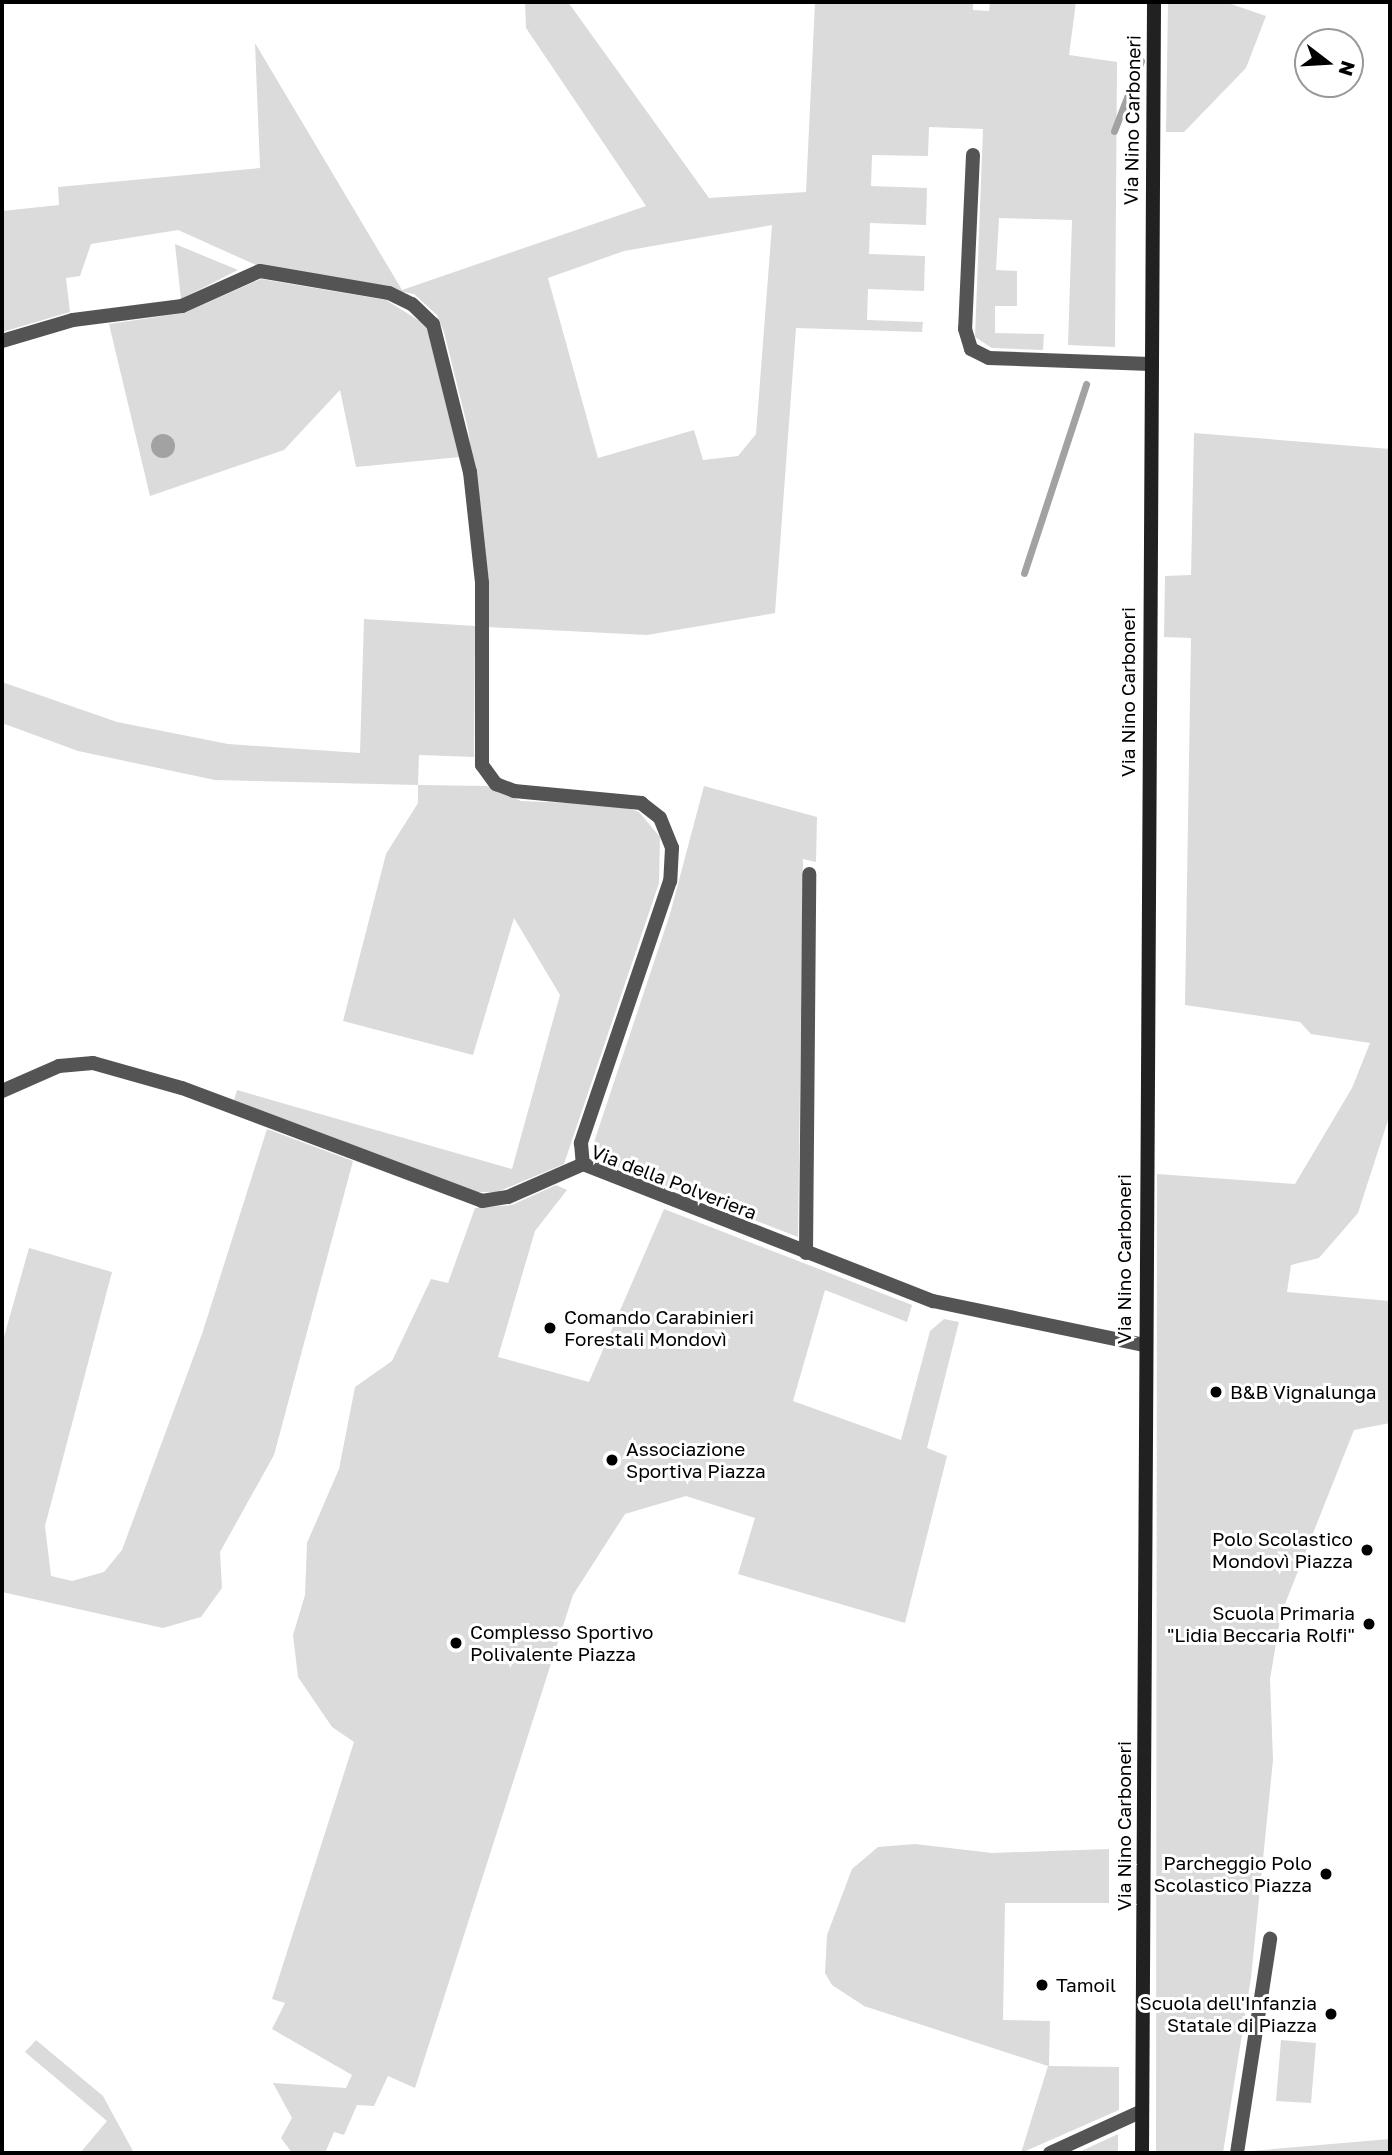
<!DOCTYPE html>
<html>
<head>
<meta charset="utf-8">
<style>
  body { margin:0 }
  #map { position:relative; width:1392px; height:2155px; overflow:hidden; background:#fff; font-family:"Golos Text",sans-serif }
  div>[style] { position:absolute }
  .green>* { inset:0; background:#dbdbdb }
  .water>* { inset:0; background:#a2a2a2 }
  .round { border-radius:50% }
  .stream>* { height:7px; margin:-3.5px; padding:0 3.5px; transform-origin:3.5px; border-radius:3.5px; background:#a2a2a2 }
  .street>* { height:14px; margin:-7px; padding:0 7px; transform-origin:7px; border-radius:7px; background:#545454 }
  .secondary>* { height:14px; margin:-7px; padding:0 7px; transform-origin:7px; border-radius:7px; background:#212121 }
  .dots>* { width:19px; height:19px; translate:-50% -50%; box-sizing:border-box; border:4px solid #fff; border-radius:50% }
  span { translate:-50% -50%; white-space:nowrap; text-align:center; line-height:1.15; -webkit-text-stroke:6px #fff; paint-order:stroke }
  .street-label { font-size:19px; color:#000 }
  .poi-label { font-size:19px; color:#000 }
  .left { translate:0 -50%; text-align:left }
  .right { translate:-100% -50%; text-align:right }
  .frame { position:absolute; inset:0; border:4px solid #000; pointer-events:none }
  .north { position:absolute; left:1294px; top:28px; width:70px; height:70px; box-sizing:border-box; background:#fff; border:2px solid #999; border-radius:50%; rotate:107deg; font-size:19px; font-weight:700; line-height:28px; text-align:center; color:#000 }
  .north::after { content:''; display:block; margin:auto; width:24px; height:32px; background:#000; clip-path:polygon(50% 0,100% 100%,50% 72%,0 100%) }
</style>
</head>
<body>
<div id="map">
  <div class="green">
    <div style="clip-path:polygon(evenodd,525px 2px,568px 2px,709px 198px,806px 192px,815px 2px,973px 2px,973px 10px,989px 11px,990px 2px,1076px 2px,1069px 55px,1117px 62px,1115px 347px,1068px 345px,1072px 220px,999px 218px,996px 270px,1017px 271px,1017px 306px,995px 306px,995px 333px,1044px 334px,1043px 350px,992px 348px,975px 337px,983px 129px,929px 127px,928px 156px,872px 155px,871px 186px,927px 188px,926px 225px,870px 223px,869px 254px,925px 256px,924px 291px,868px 289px,867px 320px,923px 322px,922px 332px,796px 328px,775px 613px,647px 635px,487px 627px,489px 582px,468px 429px,444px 332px,437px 315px,414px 294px,256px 265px,178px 230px,91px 244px,80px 276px,66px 278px,70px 312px,2px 332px,2px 211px,59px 205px,58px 187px,260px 168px,255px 43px,402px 290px,646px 206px,526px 28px,525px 2px,772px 225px,756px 434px,738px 456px,703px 460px,694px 430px,598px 458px,548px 278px,624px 251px,772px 225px)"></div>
    <div style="clip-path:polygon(1168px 2px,1225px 2px,1266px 16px,1246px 68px,1184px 132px,1166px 132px)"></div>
    <div style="clip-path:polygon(175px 244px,238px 270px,181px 299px)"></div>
    <div style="clip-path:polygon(261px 279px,386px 300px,426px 325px,460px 457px,356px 467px,340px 390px,284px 450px,150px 496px,109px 324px,184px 313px)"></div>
    <div style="clip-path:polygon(1194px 433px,1390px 449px,1390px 1114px,1358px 1213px,1319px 1258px,1291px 1265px,1287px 1292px,1390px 1301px,1390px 1423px,1354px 1430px,1281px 1614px,1270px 1679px,1273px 1760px,1251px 1978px,1223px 2153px,1156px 2153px,1157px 1174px,1295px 1184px,1352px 1088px,1370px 1043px,1311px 1034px,1300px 1022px,1185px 1005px,1191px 638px,1164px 637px,1165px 576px,1191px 575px)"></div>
    <div style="clip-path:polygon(364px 619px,475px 626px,474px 757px,419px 755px,418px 785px,487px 786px,521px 801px,620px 805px,639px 812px,660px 837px,659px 883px,564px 1164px,497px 1192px,476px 1192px,234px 1100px,237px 1090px,512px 1169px,560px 995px,514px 918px,473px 1055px,343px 1021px,386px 854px,418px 803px,418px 785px,215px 780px,78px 751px,2px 723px,2px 682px,117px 722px,228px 744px,360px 753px)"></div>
    <div style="clip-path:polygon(704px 786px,817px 817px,816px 862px,803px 859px,798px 1237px,607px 1163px,592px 1148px,670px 914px)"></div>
    <div style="clip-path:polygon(267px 1129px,353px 1161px,274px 1455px,220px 1552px,222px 1588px,201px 1617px,163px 1628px,2px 1592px,2px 1344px,29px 1248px,112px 1272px,45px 1526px,51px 1576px,72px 1581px,104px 1572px,122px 1550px,202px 1334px)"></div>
    <div style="clip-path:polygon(556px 1185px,567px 1190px,535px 1231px,498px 1357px,589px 1382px,664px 1209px,912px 1305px,907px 1322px,825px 1290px,793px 1401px,901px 1440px,930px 1331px,944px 1319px,959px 1322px,927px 1448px,947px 1456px,905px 1623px,738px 1574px,755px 1518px,686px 1496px,625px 1514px,573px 1595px,415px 2088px,388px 2076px,374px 2106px,357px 2105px,344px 2135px,334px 2132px,325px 2153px,292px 2153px,281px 2138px,292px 2118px,273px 2083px,346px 2088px,352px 2075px,272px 2029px,285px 2003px,272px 1999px,354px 1742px,332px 1727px,298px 1677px,293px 1635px,305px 1595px,307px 1543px,339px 1469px,355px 1387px,392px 1361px,431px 1279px,448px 1283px,475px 1208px,512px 1205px)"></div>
    <div style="clip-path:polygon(915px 1844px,992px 1853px,1109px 1849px,1109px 1903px,1005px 1903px,1003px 2020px,1050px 2021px,1049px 2066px,1119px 2067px,1119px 2110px,1021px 2153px,1048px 2066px,864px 2006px,832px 1985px,825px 1973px,827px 1935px,852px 1869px,878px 1847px)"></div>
    <div style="clip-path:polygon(36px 2040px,103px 2096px,134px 2153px,80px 2153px,107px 2121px,25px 2052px)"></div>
    <div style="clip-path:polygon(1281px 2040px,1316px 2043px,1311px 2103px,1276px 2101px)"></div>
    <div style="clip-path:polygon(1118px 2134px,1118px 2153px,1077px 2153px)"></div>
    <div style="clip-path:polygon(1390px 2139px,1390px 2153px,1250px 2153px,1251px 2151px)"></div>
  </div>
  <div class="water">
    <div class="round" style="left:151px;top:434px;width:24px;height:24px"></div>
  </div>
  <div class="stream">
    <div style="left:1114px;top:131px;width:75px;rotate:-68.9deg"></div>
    <div style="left:1024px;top:573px;width:199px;rotate:-71.8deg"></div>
  </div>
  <div class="street">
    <div style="left:973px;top:155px;width:174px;rotate:92.6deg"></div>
    <div style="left:965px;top:329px;width:21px;rotate:73deg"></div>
    <div style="left:971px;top:349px;width:20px;rotate:27deg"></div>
    <div style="left:989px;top:358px;width:161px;rotate:2.1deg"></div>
    <div style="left:2px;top:341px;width:74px;rotate:-16.5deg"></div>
    <div style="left:73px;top:320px;width:110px;rotate:-7.3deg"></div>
    <div style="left:182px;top:306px;width:85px;rotate:-24.2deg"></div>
    <div style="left:260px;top:271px;width:131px;rotate:9.7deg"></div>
    <div style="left:389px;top:293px;width:25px;rotate:26deg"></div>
    <div style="left:412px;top:304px;width:29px;rotate:44deg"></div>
    <div style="left:433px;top:324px;width:153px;rotate:76deg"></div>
    <div style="left:470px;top:472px;width:112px;rotate:83.8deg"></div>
    <div style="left:482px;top:583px;width:182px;rotate:90deg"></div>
    <div style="left:482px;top:765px;width:24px;rotate:54deg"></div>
    <div style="left:496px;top:784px;width:19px;rotate:21deg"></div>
    <div style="left:514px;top:791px;width:128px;rotate:5.4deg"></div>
    <div style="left:641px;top:803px;width:24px;rotate:38deg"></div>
    <div style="left:660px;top:818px;width:32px;rotate:68deg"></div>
    <div style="left:672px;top:848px;width:33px;rotate:93deg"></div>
    <div style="left:670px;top:881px;width:277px;rotate:108.8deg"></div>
    <div style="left:581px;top:1143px;width:21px;rotate:85deg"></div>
    <div style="left:2px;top:1091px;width:62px;rotate:-23.7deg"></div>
    <div style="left:59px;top:1066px;width:34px;rotate:-5deg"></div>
    <div style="left:93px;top:1063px;width:92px;rotate:15.7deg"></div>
    <div style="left:182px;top:1088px;width:321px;rotate:20.6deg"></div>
    <div style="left:482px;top:1201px;width:26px;rotate:-9deg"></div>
    <div style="left:508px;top:1197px;width:82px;rotate:-23.7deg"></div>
    <div style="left:583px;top:1164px;width:376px;rotate:21.4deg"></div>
    <div style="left:933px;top:1301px;width:215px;rotate:11.8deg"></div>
    <div style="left:806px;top:1253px;width:379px;rotate:-89.5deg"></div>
    <div style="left:1050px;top:2153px;width:101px;rotate:-24.5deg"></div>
    <div style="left:1237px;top:2153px;width:217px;rotate:-81.2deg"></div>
  </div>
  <div class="secondary">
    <div style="left:1142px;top:2153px;width:2151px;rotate:-89.68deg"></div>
  </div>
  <div class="dots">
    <div style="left:550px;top:1328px;background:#000"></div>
    <div style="left:1216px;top:1392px;background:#000"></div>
    <div style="left:612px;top:1460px;background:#000"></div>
    <div style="left:1367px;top:1550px;background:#000"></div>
    <div style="left:1369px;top:1624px;background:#000"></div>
    <div style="left:456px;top:1643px;background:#000"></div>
    <div style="left:1326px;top:1874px;background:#000"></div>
    <div style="left:1042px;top:1985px;background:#000"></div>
    <div style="left:1331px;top:2014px;background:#000"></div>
  </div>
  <div class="street-label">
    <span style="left:1132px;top:120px;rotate:-89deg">Via Nino Carboneri</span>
    <span style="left:1128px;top:692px;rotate:-90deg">Via Nino Carboneri</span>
    <span style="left:674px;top:1182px;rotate:21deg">Via della Polveriera</span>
    <span style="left:1124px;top:1259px;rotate:-90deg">Via Nino Carboneri</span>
    <span style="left:1124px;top:1826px;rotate:-90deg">Via Nino Carboneri</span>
  </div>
  <div class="poi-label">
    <span class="left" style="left:564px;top:1328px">Comando Carabinieri<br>Forestali Mondovì</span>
    <span class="left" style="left:1230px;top:1392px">B&amp;B Vignalunga</span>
    <span class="left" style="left:626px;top:1460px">Associazione<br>Sportiva Piazza</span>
    <span class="right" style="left:1353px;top:1550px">Polo Scolastico<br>Mondovì Piazza</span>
    <span class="right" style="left:1355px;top:1624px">Scuola Primaria<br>"Lidia Beccaria Rolfi"</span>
    <span class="left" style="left:470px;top:1643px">Complesso Sportivo<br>Polivalente Piazza</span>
    <span class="right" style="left:1312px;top:1874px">Parcheggio Polo<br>Scolastico Piazza</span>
    <span class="left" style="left:1056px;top:1985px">Tamoil</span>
    <span class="right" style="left:1317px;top:2014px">Scuola dell'Infanzia<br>Statale di Piazza</span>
  </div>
  <div class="frame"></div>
  <div class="north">N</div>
</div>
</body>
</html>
